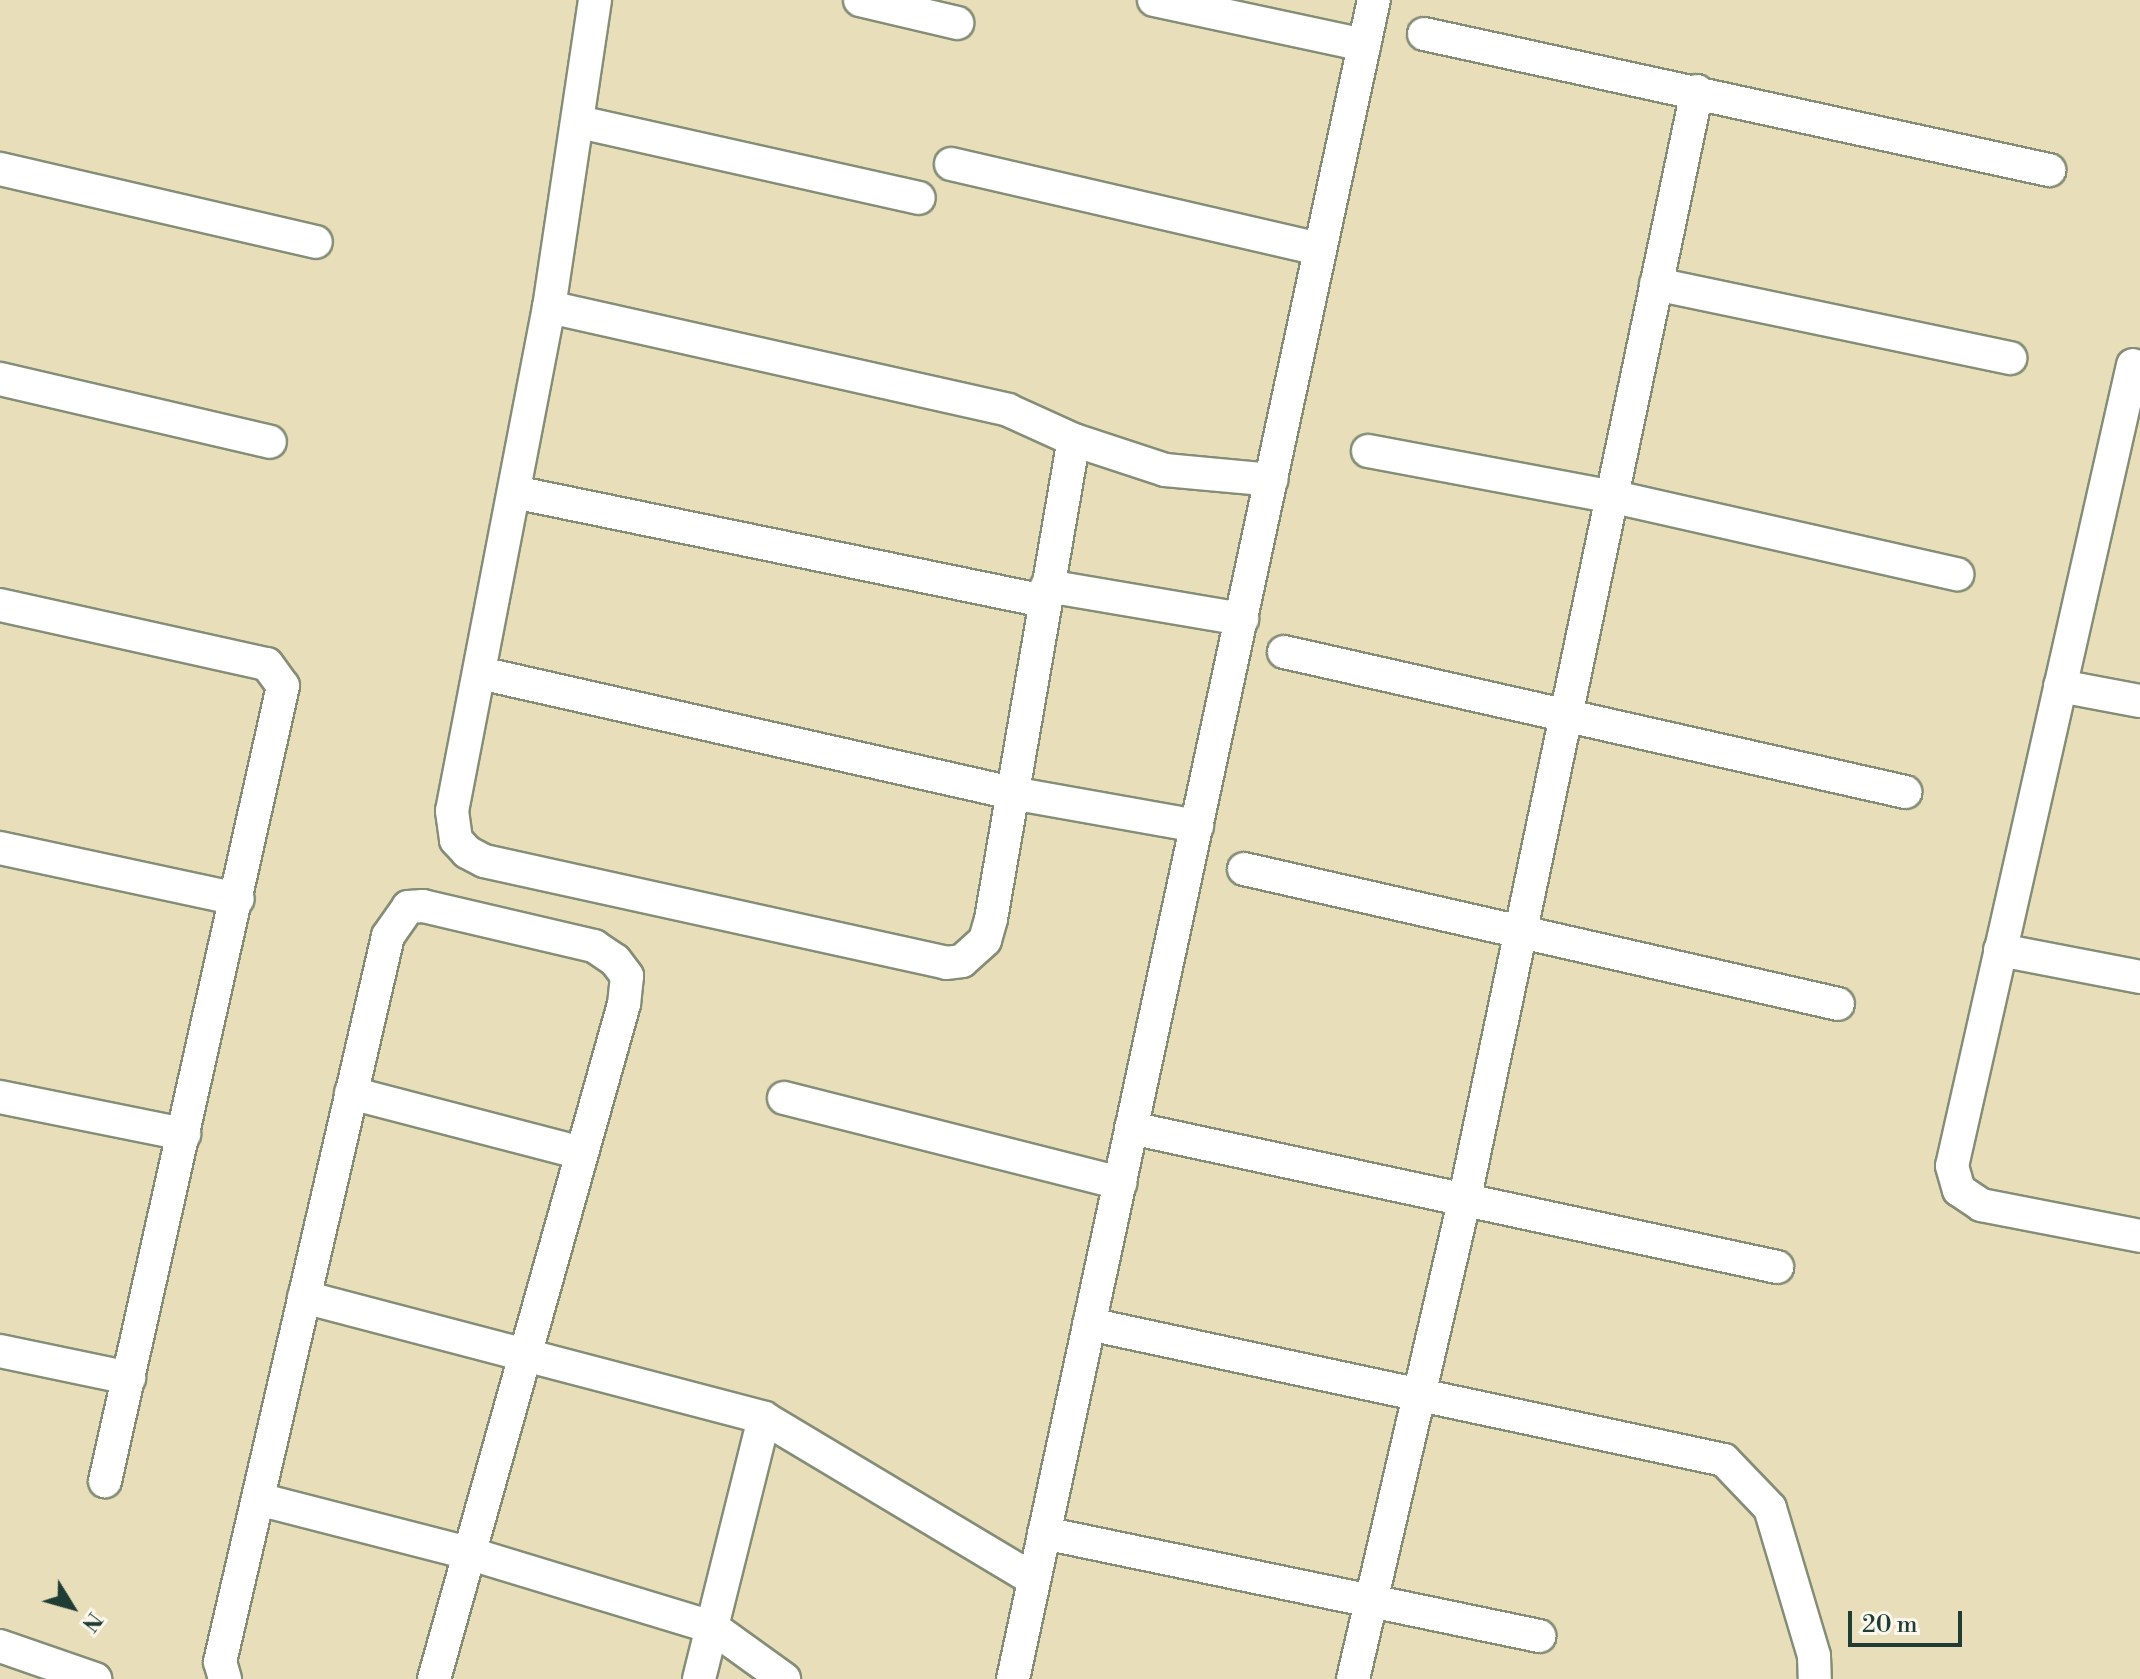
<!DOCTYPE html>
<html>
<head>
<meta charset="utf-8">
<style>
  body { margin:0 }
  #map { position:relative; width:2140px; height:1679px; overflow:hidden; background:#e8dfba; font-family:"Libre Bodoni",serif }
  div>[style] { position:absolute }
  .roads { filter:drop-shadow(2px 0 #848e77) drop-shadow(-2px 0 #848e77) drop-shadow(0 2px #848e77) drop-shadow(0 -2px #848e77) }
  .street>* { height:32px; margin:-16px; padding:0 16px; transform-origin:16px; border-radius:16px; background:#fff }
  span { translate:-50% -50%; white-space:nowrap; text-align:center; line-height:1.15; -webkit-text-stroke:6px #fbf7ec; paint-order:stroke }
  .north { position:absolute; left:32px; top:1567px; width:80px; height:80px; -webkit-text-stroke:6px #fbf7ec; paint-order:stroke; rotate:127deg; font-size:22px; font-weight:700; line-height:32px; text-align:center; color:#1f3d34 }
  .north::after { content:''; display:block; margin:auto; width:28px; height:36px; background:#1f3d34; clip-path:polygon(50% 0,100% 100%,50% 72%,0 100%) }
  .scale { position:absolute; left:1848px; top:1611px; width:114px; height:36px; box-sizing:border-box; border:4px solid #1f3d34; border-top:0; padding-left:10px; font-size:24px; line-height:28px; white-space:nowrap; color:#1f3d34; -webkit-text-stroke:6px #fbf7ec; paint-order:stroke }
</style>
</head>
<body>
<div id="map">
  <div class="roads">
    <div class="street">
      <div style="left:595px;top:0;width:310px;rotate:98.5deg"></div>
      <div style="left:549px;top:307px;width:513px;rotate:100.89deg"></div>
      <div style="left:452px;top:811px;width:29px;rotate:82deg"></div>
      <div style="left:456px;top:840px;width:16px;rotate:47deg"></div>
      <div style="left:467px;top:852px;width:19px;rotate:28deg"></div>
      <div style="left:484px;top:861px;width:473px;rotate:12.4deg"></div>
      <div style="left:946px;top:963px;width:16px;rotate:-7deg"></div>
      <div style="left:962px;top:961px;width:31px;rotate:-42deg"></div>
      <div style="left:985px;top:940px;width:22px;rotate:-74deg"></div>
      <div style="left:991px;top:919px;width:486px;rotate:-80.2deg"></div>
      <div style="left:860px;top:0;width:100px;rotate:13.3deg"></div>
      <div style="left:1154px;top:0;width:215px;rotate:12.1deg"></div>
      <div style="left:1424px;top:34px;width:640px;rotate:12.28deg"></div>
      <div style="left:579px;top:122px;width:348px;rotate:12.6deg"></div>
      <div style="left:951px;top:164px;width:378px;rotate:13deg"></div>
      <div style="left:0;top:169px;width:324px;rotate:13deg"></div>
      <div style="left:1656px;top:284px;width:362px;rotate:11.8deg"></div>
      <div style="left:549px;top:307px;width:470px;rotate:12.6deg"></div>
      <div style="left:1008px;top:410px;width:72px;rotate:24.4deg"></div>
      <div style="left:1074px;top:440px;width:96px;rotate:18.2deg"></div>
      <div style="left:1165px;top:470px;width:107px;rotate:5.3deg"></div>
      <div style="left:2133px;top:365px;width:821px;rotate:102.73deg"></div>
      <div style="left:1952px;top:1166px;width:25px;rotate:74deg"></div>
      <div style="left:1959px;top:1190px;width:27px;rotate:34deg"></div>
      <div style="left:1981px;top:1205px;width:162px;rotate:11deg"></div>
      <div style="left:0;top:379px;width:277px;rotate:13.1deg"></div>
      <div style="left:1368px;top:451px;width:250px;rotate:10.6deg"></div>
      <div style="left:1614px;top:497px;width:352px;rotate:12.7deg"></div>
      <div style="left:514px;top:492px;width:541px;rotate:11.62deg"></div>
      <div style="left:1047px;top:586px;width:198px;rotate:9.6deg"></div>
      <div style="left:0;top:605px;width:273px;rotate:12.5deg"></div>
      <div style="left:267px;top:664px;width:27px;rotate:54deg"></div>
      <div style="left:283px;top:686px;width:815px;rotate:102.62deg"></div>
      <div style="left:1284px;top:652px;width:637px;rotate:12.7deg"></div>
      <div style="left:480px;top:673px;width:545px;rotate:12.71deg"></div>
      <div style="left:1012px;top:793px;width:188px;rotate:10.1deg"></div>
      <div style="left:2060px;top:686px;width:81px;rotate:10.6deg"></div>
      <div style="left:0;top:848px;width:243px;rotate:12.1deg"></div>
      <div style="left:1244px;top:869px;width:609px;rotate:12.8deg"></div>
      <div style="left:2000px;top:950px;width:143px;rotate:10.9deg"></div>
      <div style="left:351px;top:1093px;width:238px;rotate:14.6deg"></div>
      <div style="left:0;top:1097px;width:188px;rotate:11.4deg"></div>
      <div style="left:784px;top:1098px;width:347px;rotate:14.2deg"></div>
      <div style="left:1131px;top:1128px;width:661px;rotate:12.14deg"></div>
      <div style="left:304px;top:1297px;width:476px;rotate:14.7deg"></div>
      <div style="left:764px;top:1418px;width:313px;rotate:30.9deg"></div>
      <div style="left:1089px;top:1324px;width:649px;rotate:12.09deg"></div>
      <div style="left:1724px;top:1460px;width:66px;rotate:46.2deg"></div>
      <div style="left:1770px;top:1508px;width:154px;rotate:73.4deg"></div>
      <div style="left:1814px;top:1656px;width:23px;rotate:88deg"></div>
      <div style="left:0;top:1351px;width:132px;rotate:11.8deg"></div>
      <div style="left:258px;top:1499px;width:217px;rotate:14.4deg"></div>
      <div style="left:468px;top:1553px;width:255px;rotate:16.9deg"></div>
      <div style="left:712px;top:1627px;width:89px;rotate:35.8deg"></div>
      <div style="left:1044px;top:1533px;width:506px;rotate:11.75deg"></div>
      <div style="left:0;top:1646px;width:101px;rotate:19.2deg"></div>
      <div style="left:225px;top:1679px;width:18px;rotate:-106deg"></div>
      <div style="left:220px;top:1662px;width:745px;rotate:-76.97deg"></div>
      <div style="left:388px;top:936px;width:35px;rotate:-55deg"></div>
      <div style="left:408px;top:907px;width:15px;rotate:-4deg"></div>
      <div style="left:423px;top:906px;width:176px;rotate:13.2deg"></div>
      <div style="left:594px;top:946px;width:25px;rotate:34deg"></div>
      <div style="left:615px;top:960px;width:20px;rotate:53deg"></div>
      <div style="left:627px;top:976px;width:28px;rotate:96deg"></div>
      <div style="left:624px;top:1004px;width:701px;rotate:105.72deg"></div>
      <div style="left:699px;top:1679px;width:269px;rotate:-76deg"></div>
      <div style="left:1013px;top:1679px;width:1717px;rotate:-77.87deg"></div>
      <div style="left:1353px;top:1679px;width:495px;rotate:-76.9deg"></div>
      <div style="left:1465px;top:1197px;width:1130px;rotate:-78.15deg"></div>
    </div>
  </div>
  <div class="north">N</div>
  <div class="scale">20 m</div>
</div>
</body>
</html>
